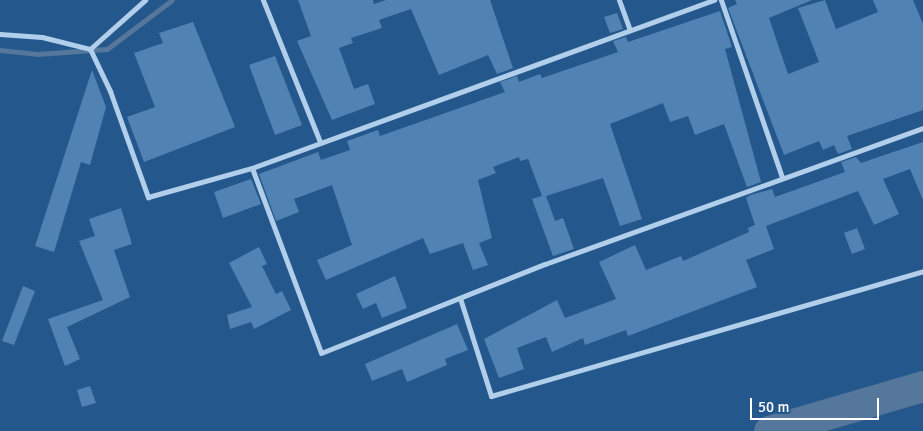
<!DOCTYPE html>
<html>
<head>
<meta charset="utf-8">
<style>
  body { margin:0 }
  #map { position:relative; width:923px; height:431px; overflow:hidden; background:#24578b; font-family:Signika,sans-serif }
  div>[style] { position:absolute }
  .stream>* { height:5px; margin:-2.5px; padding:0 2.5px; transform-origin:2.5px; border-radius:2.5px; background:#54779b }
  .river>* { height:31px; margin:-15.5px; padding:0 15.5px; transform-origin:15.5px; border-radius:15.5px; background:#54779b }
  .building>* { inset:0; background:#5083b4 }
  .street>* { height:5px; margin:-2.5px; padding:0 2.5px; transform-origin:2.5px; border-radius:2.5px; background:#b1cfea }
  span { translate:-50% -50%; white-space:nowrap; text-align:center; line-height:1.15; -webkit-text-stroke:4px #24578b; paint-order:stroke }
  .scale { position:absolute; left:750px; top:398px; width:129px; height:22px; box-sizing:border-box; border:2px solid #fff; border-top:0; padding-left:6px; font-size:15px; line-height:18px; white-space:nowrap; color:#fff; -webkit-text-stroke:4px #24578b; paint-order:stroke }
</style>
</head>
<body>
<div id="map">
  <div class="stream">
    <div style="left:0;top:50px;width:37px;rotate:6deg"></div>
    <div style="left:37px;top:54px;width:70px;rotate:-4.1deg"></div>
    <div style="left:107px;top:49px;width:81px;rotate:-37deg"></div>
  </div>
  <div class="river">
    <div style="left:769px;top:431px;width:160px;rotate:-16.3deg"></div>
  </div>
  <div class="building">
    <div style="clip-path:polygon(298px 0,373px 0,374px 4px,386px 0,490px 0,513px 68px,497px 74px,488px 55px,439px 75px,411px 9px,379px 20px,382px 28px,351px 38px,353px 43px,339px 48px,354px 89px,368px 84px,375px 104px,332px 120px,297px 41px,311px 36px)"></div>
    <div style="clip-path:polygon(735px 0,812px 0,769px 18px,788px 74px,819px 62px,798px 8px,825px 0,836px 29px,878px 12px,873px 0,913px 0,923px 24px,923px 110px,847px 136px,852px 149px,838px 154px,834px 145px,823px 150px,819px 141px,784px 155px,728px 8px,737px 4px)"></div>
    <div style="clip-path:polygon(720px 11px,732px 47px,725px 49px,761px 182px,747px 187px,724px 124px,695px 135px,688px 116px,670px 122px,663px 103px,610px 124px,642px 219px,620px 226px,603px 178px,546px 196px,555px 221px,563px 218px,574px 249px,553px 256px,532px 199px,542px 196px,528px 159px,520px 161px,519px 157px,493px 167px,496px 173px,478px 180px,492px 238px,479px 243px,488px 265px,473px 270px,463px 243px,430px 254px,423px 238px,326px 280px,317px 260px,352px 245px,332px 185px,294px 199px,299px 212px,276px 221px,259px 174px,318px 152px,321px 160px,350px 150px,347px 141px,378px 130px,380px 136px,505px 92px,500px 82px,517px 76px,519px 82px,540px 74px,542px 78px,618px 52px,613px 41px,626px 37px,628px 42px)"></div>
    <div style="clip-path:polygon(617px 13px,623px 29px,610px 33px,604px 17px)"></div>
    <div style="clip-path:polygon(193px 22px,235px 127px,144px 162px,127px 117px,155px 107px,134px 53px,163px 43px,159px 33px)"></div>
    <div style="clip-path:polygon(275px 56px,302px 125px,275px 135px,249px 65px)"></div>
    <div style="clip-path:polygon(92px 70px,106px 107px,90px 165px,81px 162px,54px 252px,35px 246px)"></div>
    <div style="clip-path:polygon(923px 142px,923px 200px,910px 169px,883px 179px,899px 214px,874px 225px,858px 191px,766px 226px,774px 249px,746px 260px,757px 287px,628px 336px,626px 330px,585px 345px,583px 338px,552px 352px,546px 337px,517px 348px,524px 369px,499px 378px,484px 339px,557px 300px,565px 318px,616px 299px,599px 262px,635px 245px,646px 270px,681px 256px,683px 261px,749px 232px,748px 228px,755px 225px,746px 198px,750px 195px,772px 189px,775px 197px,845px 172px,841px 162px,856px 157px,861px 163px)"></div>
    <div style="clip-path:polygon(251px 179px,261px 204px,223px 218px,214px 192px)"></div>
    <div style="clip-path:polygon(121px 208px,132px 244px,114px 250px,130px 297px,67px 327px,80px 359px,65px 366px,48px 319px,103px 300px,79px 241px,95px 236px,89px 219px)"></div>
    <div style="clip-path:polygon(857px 228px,865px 249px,852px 254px,844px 233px)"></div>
    <div style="clip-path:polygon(259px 247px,267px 264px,262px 266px,276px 294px,282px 291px,291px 310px,254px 329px,251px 322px,230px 329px,227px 315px,252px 307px,229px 263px)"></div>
    <div style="clip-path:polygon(395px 276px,407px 308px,382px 318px,376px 303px,363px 309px,356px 294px)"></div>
    <div style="clip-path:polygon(23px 286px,35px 291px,14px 345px,2px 341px)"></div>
    <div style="clip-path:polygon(457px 324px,468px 350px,445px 359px,447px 365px,407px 382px,402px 369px,372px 381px,365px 364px)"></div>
    <div style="clip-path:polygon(90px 386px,96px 403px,82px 407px,77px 390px)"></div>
  </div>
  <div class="street">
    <div style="left:263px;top:0;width:153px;rotate:68.1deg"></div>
    <div style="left:619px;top:0;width:32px;rotate:70deg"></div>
    <div style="left:721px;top:0;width:187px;rotate:71deg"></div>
    <div style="left:0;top:34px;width:42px;rotate:4.1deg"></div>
    <div style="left:42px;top:37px;width:49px;rotate:14deg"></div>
    <div style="left:90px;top:49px;width:47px;rotate:64.5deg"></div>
    <div style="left:110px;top:91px;width:113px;rotate:70.3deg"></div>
    <div style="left:148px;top:197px;width:108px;rotate:-15.6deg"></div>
    <div style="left:252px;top:168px;width:492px;rotate:-20deg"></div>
    <div style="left:90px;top:49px;width:74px;rotate:-41.7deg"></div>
    <div style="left:252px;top:168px;width:197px;rotate:69.5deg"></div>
    <div style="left:321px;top:353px;width:241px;rotate:-21.7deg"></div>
    <div style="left:545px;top:264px;width:402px;rotate:-19.8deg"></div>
    <div style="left:460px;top:298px;width:103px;rotate:72.4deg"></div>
    <div style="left:491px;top:396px;width:450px;rotate:-16.1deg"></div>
  </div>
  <div class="scale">50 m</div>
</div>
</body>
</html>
